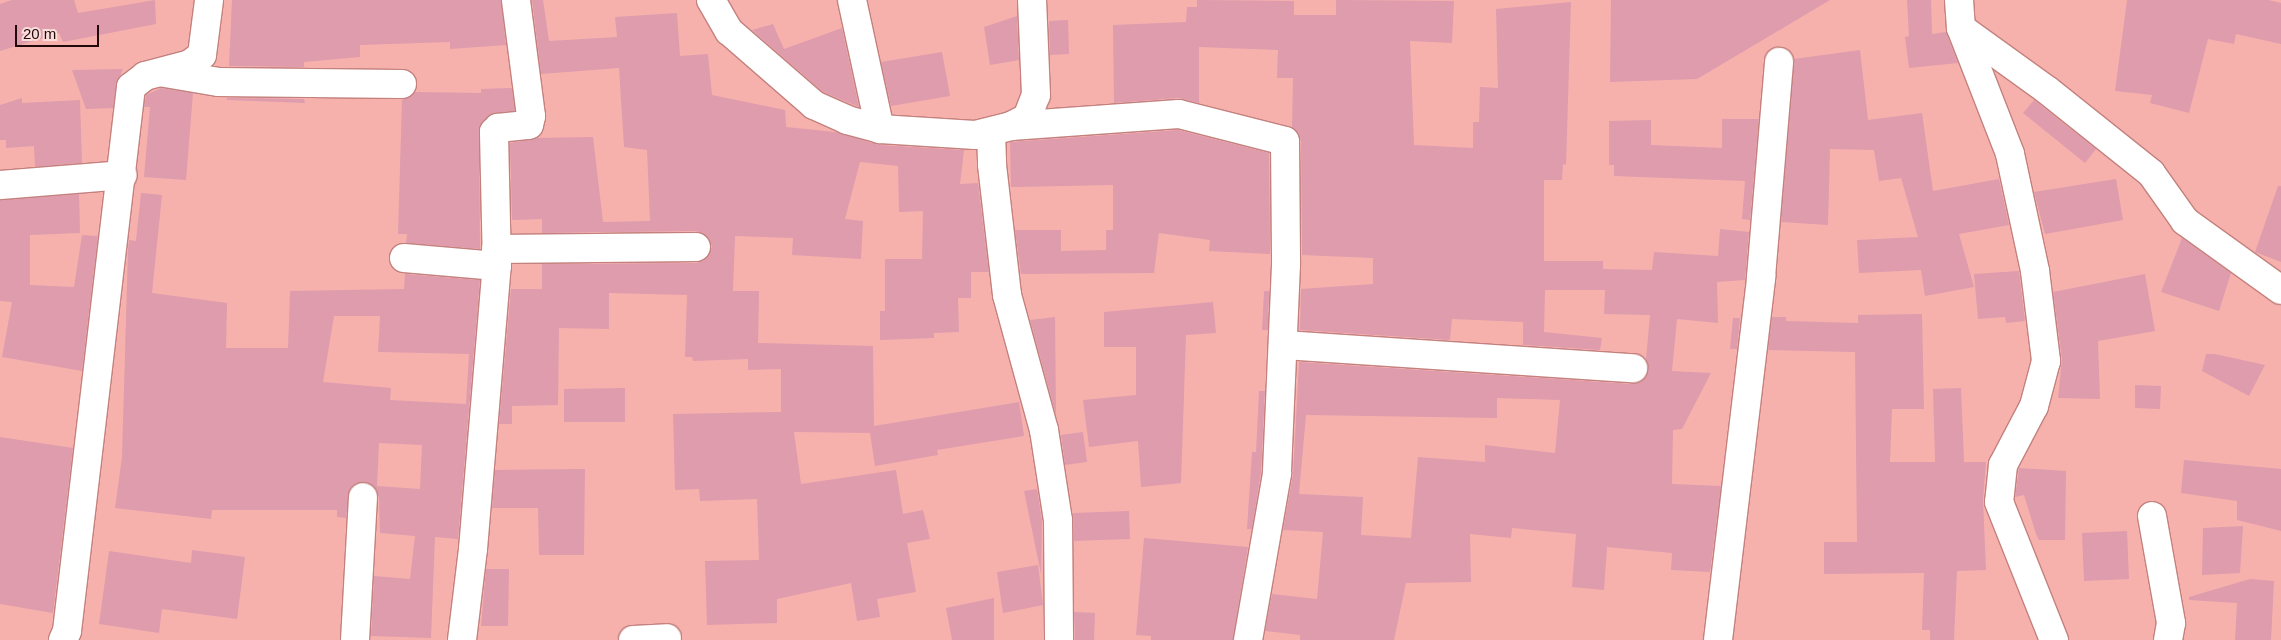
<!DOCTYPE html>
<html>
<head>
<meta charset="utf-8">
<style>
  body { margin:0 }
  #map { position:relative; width:2281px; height:640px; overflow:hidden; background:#f6b1ad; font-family:Arial,sans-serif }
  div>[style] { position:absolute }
  .building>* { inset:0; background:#de9cad }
  .roads { filter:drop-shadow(1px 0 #c3817e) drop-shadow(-1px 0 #c3817e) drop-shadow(0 1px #c3817e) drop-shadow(0 -1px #c3817e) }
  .minor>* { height:28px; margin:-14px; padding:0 14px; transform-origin:14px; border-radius:14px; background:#fff }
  span { translate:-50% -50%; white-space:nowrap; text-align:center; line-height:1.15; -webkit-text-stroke:5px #fbdedc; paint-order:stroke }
  .scale { position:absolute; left:15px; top:25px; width:84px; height:22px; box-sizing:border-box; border:2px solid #210909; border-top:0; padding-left:6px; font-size:15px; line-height:18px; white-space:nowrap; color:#210909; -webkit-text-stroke:4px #fbdedc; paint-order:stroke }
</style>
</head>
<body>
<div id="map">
  <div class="building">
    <div style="clip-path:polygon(12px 0,74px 0,78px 13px,155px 0,156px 24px,63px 42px,59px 33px,0 51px,0 4px)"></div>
    <div style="clip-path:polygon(232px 0,501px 0,506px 45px,450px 49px,450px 42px,360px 45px,360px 57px,304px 62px,304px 67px,229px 66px)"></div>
    <div style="clip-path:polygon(532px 0,543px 0,549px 41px,617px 37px,615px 17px,677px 13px,680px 56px,708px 54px,712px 95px,785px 110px,786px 127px,835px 132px,879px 145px,964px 150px,960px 184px,978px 183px,989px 272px,971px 272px,971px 298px,958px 298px,959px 332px,934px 333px,934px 338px,880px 340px,880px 311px,885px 311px,885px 259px,922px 259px,923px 211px,899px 212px,898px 166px,860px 162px,845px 219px,863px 221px,861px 259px,792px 255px,793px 238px,735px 236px,733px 291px,759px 291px,758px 343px,873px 346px,874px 426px,1019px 402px,1024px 436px,937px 450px,938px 455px,875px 466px,870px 433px,794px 432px,801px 484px,896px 470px,903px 514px,923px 510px,930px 539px,907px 543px,916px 592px,877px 599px,880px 617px,857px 621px,851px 583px,777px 599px,777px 623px,707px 625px,705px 561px,759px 560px,757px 499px,700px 501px,699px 489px,675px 490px,673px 414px,781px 412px,781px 369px,748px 370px,748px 359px,693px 361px,692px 357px,685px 357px,687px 295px,609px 293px,609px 329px,559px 328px,558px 405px,512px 406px,512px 424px,499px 424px,511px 289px,542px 289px,542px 264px,696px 263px,704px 260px,712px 247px,709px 239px,696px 231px,542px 233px,542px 219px,512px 220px,510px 143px,536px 138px,593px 137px,603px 222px,650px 221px,647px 150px,624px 147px,619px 68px,541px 74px)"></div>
    <div style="clip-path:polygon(evenodd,1197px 0,1294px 1px,1294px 15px,1336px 15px,1336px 0,1454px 1px,1452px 43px,1410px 41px,1414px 145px,1473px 148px,1473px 122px,1479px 122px,1480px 87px,1498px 88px,1496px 9px,1571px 2px,1566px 165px,1563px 164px,1562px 180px,1544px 180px,1544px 261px,1603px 261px,1603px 269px,1652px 270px,1654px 252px,1718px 256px,1720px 229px,1749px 232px,1745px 280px,1717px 282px,1718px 323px,1677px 319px,1672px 371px,1711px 373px,1682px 429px,1673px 430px,1672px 484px,1721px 486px,1710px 572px,1671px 570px,1672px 553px,1607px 547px,1604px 590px,1572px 587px,1576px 534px,1512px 528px,1511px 538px,1470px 534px,1471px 582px,1406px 583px,1394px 640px,1300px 640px,1300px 635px,1265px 631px,1272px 594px,1317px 599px,1323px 532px,1283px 530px,1293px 475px,1299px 362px,1632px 384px,1646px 377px,1648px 370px,1646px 359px,1650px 315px,1604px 314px,1605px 290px,1545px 290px,1544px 332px,1602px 338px,1600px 350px,1523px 345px,1523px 322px,1452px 319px,1450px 340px,1300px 330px,1301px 289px,1373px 284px,1373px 258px,1302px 255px,1301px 141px,1292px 128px,1293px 78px,1277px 78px,1278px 50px,1199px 47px,1199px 103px,1178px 98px,1114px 103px,1113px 25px,1186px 22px,1187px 7px,1197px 7px,1197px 0,1497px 398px,1560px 400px,1555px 453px,1485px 445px,1485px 462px,1418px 457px,1411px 538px,1361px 535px,1363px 497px,1299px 494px,1306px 415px,1497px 418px,1497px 398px)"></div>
    <div style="clip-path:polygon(1611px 0,1830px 0,1697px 79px,1610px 82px)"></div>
    <div style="clip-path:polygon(1907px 0,1931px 0,1932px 34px,1946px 32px,1958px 63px,1909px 68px,1905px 37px,1909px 36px)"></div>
    <div style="clip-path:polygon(2127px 0,2268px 0,2281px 3px,2281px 44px,2236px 34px,2234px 44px,2208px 39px,2189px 113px,2150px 103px,2152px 95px,2115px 91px)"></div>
    <div style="clip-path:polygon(1017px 16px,1019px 60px,990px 65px,984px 27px)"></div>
    <div style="clip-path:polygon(1068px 20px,1069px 54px,1050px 55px,1049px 21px)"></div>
    <div style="clip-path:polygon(773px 24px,784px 49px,842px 28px,859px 107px,823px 92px,752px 30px)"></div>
    <div style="clip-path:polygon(1860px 50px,1868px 120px,1922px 113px,1933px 191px,1999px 179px,2009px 225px,1959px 234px,1974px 287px,1925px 296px,1921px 270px,1859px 273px,1857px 240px,1918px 237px,1901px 178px,1879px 181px,1874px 150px,1830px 149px,1828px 225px,1781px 222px,1794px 59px)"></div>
    <div style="clip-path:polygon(942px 52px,950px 96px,891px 106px,881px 62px)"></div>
    <div style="clip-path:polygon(123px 69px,116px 85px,113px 108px,86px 109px,72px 70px)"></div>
    <div style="clip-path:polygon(161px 88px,193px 93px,186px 180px,144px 177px,150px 107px,144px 107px,146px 95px)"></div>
    <div style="clip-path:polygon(512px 88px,515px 111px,496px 113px,479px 127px,480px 249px,406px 243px,407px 234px,398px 234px,402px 100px,415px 92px,481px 93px,481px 89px)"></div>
    <div style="clip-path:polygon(22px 98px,22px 103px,80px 100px,82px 163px,35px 167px,34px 146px,6px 148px,6px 140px,0 140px,0 105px)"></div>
    <div style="clip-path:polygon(227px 98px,304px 99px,305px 103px,227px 100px)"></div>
    <div style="clip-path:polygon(2034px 100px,2096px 149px,2085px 163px,2023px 113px)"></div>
    <div style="clip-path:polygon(1722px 119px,1759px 119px,1750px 220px,1742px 219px,1745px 181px,1614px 176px,1614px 165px,1609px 165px,1609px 121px,1651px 120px,1651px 145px,1722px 148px)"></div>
    <div style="clip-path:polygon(1178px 130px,1269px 153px,1270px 254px,1209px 251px,1210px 240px,1159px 233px,1154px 273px,1021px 274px,1015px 230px,1061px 230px,1061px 251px,1106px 250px,1106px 230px,1113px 230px,1113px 185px,1011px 187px,1010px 142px)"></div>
    <div style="clip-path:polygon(2116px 179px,2123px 220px,2045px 234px,2034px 192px)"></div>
    <div style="clip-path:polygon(2278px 186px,2281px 186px,2281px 262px,2255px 252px)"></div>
    <div style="clip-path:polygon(evenodd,141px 193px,162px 195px,152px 293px,227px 303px,226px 348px,288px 348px,290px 291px,404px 289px,405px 274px,480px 280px,458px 539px,435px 537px,431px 638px,371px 636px,374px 576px,410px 579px,415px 536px,380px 533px,379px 497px,371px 484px,356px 483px,350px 488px,346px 518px,337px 517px,337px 510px,212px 510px,211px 519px,115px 508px,122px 457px,128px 250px,129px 240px,136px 241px,141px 193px,334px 316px,380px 316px,378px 352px,469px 354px,466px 404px,390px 400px,391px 388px,323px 382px,334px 316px,141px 193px,379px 443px,422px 445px,420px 489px,377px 486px,379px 443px)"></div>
    <div style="clip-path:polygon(79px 194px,80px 233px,30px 235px,30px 285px,74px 287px,82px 235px,98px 236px,82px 371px,2px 357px,12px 302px,0 301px,0 200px)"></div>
    <div style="clip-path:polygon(2182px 238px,2231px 273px,2219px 311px,2161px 292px)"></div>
    <div style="clip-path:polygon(2019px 271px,2025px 321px,2006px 323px,2005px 317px,1978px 319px,1974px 274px)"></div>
    <div style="clip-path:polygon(2145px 274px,2155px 331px,2098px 341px,2100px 399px,2058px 398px,2062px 359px,2053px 292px)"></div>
    <div style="clip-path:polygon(1264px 291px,1269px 291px,1268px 330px,1262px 330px)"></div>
    <div style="clip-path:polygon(1213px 302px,1216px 333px,1186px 335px,1181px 483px,1141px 487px,1138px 441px,1089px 447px,1083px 400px,1136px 395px,1136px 347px,1104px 347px,1104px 312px)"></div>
    <div style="clip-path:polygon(1922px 314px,1924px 409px,1892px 409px,1890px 462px,1935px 462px,1933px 389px,1961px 388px,1964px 462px,1986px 462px,1983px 500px,1986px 570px,1957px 571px,1954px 640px,1930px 640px,1930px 630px,1922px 630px,1924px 573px,1824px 574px,1824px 542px,1857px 542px,1855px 352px,1768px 350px,1772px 317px,1786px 317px,1786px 321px,1858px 323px,1858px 315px)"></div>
    <div style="clip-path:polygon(1055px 317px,1056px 415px,1030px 320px)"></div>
    <div style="clip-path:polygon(1733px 318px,1740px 318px,1737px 349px,1730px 349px)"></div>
    <div style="clip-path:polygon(2206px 354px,2215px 354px,2265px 365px,2249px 396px,2202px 371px)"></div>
    <div style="clip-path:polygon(2135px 385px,2161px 386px,2160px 409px,2135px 408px)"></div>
    <div style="clip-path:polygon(625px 388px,625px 422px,564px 422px,564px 389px)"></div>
    <div style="clip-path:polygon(1259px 391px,1265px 391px,1261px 472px,1252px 529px,1247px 529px,1252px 452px,1256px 452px)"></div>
    <div style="clip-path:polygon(1083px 432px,1087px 462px,1065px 465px,1061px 435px)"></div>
    <div style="clip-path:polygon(0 437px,73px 448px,53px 613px,0 604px)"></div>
    <div style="clip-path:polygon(2184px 460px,2281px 469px,2281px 531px,2237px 520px,2237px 501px,2181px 493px)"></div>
    <div style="clip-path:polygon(2019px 468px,2066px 471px,2065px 540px,2039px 540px,2036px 534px,2024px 495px,2015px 497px)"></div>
    <div style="clip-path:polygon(585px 469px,584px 555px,539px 555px,538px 508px,492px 508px,495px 470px)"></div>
    <div style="clip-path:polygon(1037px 489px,1042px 521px,1041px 574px,1024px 491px)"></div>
    <div style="clip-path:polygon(1129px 511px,1130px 539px,1074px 541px,1073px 513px)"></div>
    <div style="clip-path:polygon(2243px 526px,2240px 573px,2202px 575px,2203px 528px)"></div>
    <div style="clip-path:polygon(2127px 531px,2129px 579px,2084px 581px,2082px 533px)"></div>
    <div style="clip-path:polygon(1144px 538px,1248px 547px,1233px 640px,1151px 640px,1151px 636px,1136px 635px)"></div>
    <div style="clip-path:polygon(192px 550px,245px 557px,237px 619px,162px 609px,159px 633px,99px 624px,109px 551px,191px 563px)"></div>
    <div style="clip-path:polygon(1038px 565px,1043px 605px,1003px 613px,997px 572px)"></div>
    <div style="clip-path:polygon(486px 569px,509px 569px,508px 626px,481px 626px)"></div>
    <div style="clip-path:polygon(2250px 579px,2274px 581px,2271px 640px,2235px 640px,2237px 603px,2189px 600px,2189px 597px)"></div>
    <div style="clip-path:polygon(994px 598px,994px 640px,952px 640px,946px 608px)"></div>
    <div style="clip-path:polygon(1074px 612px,1095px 613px,1094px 640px,1075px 640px)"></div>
  </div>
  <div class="roads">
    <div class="minor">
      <div style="left:711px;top:0;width:36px;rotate:60deg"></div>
      <div style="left:729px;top:31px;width:113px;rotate:41deg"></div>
      <div style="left:814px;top:105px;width:36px;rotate:24deg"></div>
      <div style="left:847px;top:120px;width:34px;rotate:15deg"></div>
      <div style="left:880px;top:129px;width:95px;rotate:3.6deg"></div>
      <div style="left:975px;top:135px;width:37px;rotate:-14deg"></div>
      <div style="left:1011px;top:126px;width:18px;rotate:-27deg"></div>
      <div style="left:1027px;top:118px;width:25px;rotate:-69deg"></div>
      <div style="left:1036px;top:95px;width:95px;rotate:-92.4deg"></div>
      <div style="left:852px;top:0;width:132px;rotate:77.8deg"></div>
      <div style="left:1959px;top:0;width:28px;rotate:86deg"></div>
      <div style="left:1961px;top:28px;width:135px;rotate:68.7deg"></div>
      <div style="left:2010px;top:154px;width:120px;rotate:77.9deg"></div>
      <div style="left:2035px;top:271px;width:91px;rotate:83deg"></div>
      <div style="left:2046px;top:361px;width:47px;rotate:104.9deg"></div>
      <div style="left:2034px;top:406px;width:67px;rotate:117.7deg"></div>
      <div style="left:2003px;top:465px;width:37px;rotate:96deg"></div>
      <div style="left:1999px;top:502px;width:149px;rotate:68.3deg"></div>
      <div style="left:1961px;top:28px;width:106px;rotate:35.8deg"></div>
      <div style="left:2047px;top:90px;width:133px;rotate:38.6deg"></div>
      <div style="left:2151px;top:173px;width:59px;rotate:54.7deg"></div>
      <div style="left:2185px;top:221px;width:118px;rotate:35.7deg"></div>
      <div style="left:165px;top:73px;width:55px;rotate:9.5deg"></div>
      <div style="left:219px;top:82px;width:183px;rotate:0.6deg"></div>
      <div style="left:1011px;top:126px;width:168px;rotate:-4.1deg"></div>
      <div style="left:1179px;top:114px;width:109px;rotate:14.3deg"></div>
      <div style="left:1285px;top:141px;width:124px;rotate:89.5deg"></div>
      <div style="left:1286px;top:265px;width:209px;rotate:92.5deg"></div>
      <div style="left:1277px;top:474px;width:169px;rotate:99.9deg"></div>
      <div style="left:991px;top:132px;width:33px;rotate:88deg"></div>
      <div style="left:992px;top:165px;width:131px;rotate:83.4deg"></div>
      <div style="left:1007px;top:295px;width:140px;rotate:74.7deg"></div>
      <div style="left:1044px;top:430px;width:91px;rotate:81.2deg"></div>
      <div style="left:1058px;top:520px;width:120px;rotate:89.5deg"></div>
      <div style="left:0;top:185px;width:123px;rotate:-4.6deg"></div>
      <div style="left:496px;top:249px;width:200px;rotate:-0.6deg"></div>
      <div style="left:404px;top:258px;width:93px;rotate:4.9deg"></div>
      <div style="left:1283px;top:345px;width:351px;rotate:3.8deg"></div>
      <div style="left:2152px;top:516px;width:109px;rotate:79.9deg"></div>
      <div style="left:2171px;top:623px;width:17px;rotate:100deg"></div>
      <div style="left:63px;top:640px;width:10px;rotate:-66deg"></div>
      <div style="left:67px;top:631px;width:548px;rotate:-83.29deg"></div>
      <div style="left:131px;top:87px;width:18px;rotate:-38deg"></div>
      <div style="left:145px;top:76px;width:47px;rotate:-14.9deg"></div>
      <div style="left:190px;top:64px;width:15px;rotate:-37deg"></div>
      <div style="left:202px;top:55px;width:55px;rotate:-82.7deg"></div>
      <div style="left:355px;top:640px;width:143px;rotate:-86.8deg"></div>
      <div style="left:462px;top:640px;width:92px;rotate:-83.1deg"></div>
      <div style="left:473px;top:549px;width:284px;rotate:-85.2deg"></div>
      <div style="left:497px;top:266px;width:134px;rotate:-91.3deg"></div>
      <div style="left:494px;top:132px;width:6px;rotate:-45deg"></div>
      <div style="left:498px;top:128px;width:31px;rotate:-6deg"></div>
      <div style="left:529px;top:125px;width:9px;rotate:-77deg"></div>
      <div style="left:531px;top:116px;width:117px;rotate:-97.4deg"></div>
      <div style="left:633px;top:640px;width:34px;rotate:-3deg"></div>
      <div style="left:1718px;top:640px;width:366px;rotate:-83.2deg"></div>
      <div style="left:1761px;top:277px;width:216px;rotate:-85.2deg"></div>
    </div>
  </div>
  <div class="scale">20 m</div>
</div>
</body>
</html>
